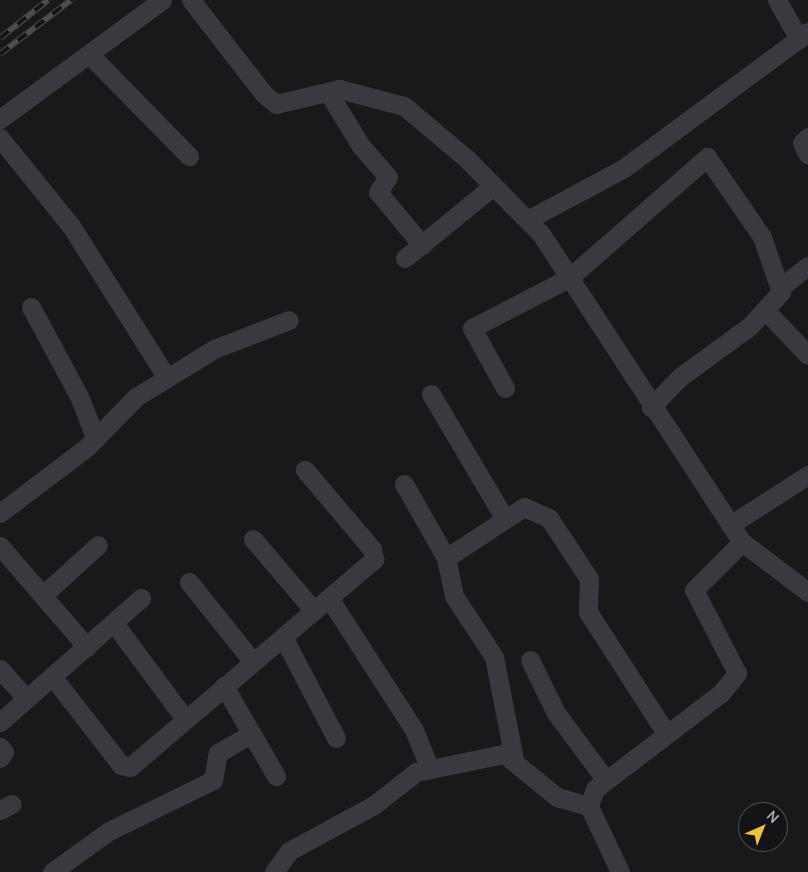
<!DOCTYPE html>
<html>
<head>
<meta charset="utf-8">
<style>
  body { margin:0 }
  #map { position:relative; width:808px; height:872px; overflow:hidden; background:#19181b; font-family:Manrope,sans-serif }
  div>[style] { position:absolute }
  .street>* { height:19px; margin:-9.5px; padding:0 9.5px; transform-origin:9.5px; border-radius:9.5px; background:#393a40 }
  .rail>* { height:5.5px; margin-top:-2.75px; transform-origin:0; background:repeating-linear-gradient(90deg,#141316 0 11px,#4d4e54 0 22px); box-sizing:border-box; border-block:1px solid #4d4e54 }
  span { translate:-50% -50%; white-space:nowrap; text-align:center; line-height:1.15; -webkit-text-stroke:4px #141316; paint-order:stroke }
  .north { position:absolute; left:738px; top:802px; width:50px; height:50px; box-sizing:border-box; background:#141316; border:1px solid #505158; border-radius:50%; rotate:44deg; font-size:14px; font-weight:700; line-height:20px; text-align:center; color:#abaeba }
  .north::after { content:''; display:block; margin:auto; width:18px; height:22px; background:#efc13c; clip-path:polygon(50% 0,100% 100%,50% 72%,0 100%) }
</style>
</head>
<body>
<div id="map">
  <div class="street">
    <div style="left:191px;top:0;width:119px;rotate:52.2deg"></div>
    <div style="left:264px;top:94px;width:16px;rotate:40deg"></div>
    <div style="left:276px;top:104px;width:65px;rotate:-13.4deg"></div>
    <div style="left:339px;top:89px;width:67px;rotate:14.7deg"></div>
    <div style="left:404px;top:106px;width:82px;rotate:40.1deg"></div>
    <div style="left:467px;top:159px;width:105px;rotate:45.4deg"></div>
    <div style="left:541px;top:234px;width:368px;rotate:56.9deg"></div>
    <div style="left:742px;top:542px;width:83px;rotate:37.1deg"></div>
    <div style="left:777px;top:0;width:45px;rotate:60.6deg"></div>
    <div style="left:89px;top:54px;width:143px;rotate:45.6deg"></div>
    <div style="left:328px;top:92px;width:63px;rotate:58.6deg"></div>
    <div style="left:361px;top:146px;width:41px;rotate:48.9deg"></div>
    <div style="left:388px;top:177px;width:18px;rotate:124deg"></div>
    <div style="left:378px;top:192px;width:69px;rotate:50.3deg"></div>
    <div style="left:0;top:119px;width:201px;rotate:-36.3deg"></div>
    <div style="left:808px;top:137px;width:8px;rotate:135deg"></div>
    <div style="left:802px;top:143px;width:13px;rotate:63deg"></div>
    <div style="left:0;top:138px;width:113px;rotate:51.1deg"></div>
    <div style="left:71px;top:226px;width:180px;rotate:57.7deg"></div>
    <div style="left:527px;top:220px;width:110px;rotate:-28.2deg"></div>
    <div style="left:624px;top:168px;width:229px;rotate:-36.5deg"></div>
    <div style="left:405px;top:258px;width:114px;rotate:-39.3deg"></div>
    <div style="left:781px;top:287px;width:34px;rotate:-38deg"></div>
    <div style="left:31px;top:307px;width:101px;rotate:61.7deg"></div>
    <div style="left:79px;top:396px;width:44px;rotate:68.7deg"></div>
    <div style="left:765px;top:310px;width:62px;rotate:46.3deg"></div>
    <div style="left:505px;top:388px;width:68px;rotate:-118.8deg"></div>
    <div style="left:472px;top:328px;width:109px;rotate:-27.3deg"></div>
    <div style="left:569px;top:278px;width:184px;rotate:-41.2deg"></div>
    <div style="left:707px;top:157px;width:97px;rotate:55.5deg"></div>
    <div style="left:762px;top:237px;width:58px;rotate:70.9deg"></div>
    <div style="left:781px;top:292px;width:46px;rotate:132.4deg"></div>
    <div style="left:750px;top:326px;width:87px;rotate:143.9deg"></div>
    <div style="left:680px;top:377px;width:42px;rotate:134deg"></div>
    <div style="left:431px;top:394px;width:145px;rotate:59.4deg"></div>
    <div style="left:404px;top:484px;width:85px;rotate:60.4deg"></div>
    <div style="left:446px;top:558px;width:39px;rotate:78deg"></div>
    <div style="left:454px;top:596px;width:73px;rotate:56.7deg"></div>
    <div style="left:494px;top:657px;width:104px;rotate:78.9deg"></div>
    <div style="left:0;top:513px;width:109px;rotate:-37.2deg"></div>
    <div style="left:87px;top:447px;width:70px;rotate:-45.6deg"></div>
    <div style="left:136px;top:397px;width:92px;rotate:-31.6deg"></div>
    <div style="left:214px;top:349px;width:80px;rotate:-21.1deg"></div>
    <div style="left:730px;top:525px;width:93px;rotate:-32.7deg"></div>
    <div style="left:253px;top:539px;width:94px;rotate:49.7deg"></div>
    <div style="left:0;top:546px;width:133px;rotate:49.3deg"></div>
    <div style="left:446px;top:558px;width:93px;rotate:-33.2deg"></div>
    <div style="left:524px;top:507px;width:27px;rotate:24deg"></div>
    <div style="left:549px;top:518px;width:73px;rotate:56.7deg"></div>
    <div style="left:589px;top:579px;width:33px;rotate:92deg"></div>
    <div style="left:588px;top:612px;width:144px;rotate:57.2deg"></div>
    <div style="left:189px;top:582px;width:102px;rotate:51.3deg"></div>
    <div style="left:43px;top:595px;width:74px;rotate:-42.3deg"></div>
    <div style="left:329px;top:598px;width:157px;rotate:57.2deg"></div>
    <div style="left:414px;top:730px;width:42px;rotate:67.7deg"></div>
    <div style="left:114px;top:623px;width:119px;rotate:53.5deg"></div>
    <div style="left:283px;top:637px;width:114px;rotate:62.3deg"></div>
    <div style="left:530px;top:660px;width:59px;rotate:63.9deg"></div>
    <div style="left:556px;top:713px;width:82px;rotate:53.4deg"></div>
    <div style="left:0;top:669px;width:39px;rotate:48deg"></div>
    <div style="left:52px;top:676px;width:113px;rotate:52.2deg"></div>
    <div style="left:121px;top:765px;width:9px;rotate:13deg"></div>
    <div style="left:130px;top:767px;width:321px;rotate:-40.4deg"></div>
    <div style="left:374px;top:559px;width:10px;rotate:-101deg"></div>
    <div style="left:372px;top:549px;width:104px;rotate:-130.3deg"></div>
    <div style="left:224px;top:686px;width:104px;rotate:60deg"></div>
    <div style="left:0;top:722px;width:188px;rotate:-41.3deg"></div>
    <div style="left:0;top:747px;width:6px;rotate:51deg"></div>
    <div style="left:4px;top:752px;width:7px;rotate:124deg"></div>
    <div style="left:0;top:810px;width:13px;rotate:-27deg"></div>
    <div style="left:52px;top:872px;width:70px;rotate:-35.7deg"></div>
    <div style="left:109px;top:831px;width:116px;rotate:-26.1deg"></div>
    <div style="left:213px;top:780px;width:27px;rotate:-80deg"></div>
    <div style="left:218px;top:753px;width:38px;rotate:-30deg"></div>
    <div style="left:274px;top:872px;width:26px;rotate:-54deg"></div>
    <div style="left:289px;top:851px;width:97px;rotate:-28.4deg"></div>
    <div style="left:374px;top:805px;width:53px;rotate:-38.2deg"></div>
    <div style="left:416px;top:772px;width:90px;rotate:-11.6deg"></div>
    <div style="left:504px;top:754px;width:68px;rotate:39.1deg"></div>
    <div style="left:557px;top:797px;width:33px;rotate:16deg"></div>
    <div style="left:620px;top:872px;width:73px;rotate:-115.2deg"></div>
    <div style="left:589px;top:806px;width:18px;rotate:-71deg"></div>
    <div style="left:595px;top:789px;width:158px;rotate:-37.3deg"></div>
    <div style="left:721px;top:693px;width:26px;rotate:-51deg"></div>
    <div style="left:737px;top:673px;width:93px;rotate:-117.4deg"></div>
    <div style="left:694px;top:590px;width:68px;rotate:-45deg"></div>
  </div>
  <div class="rail">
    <div style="left:0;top:38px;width:61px;rotate:-38.4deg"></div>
    <div style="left:0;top:54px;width:89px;rotate:-37.3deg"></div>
  </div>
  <div class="north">N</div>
</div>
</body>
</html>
